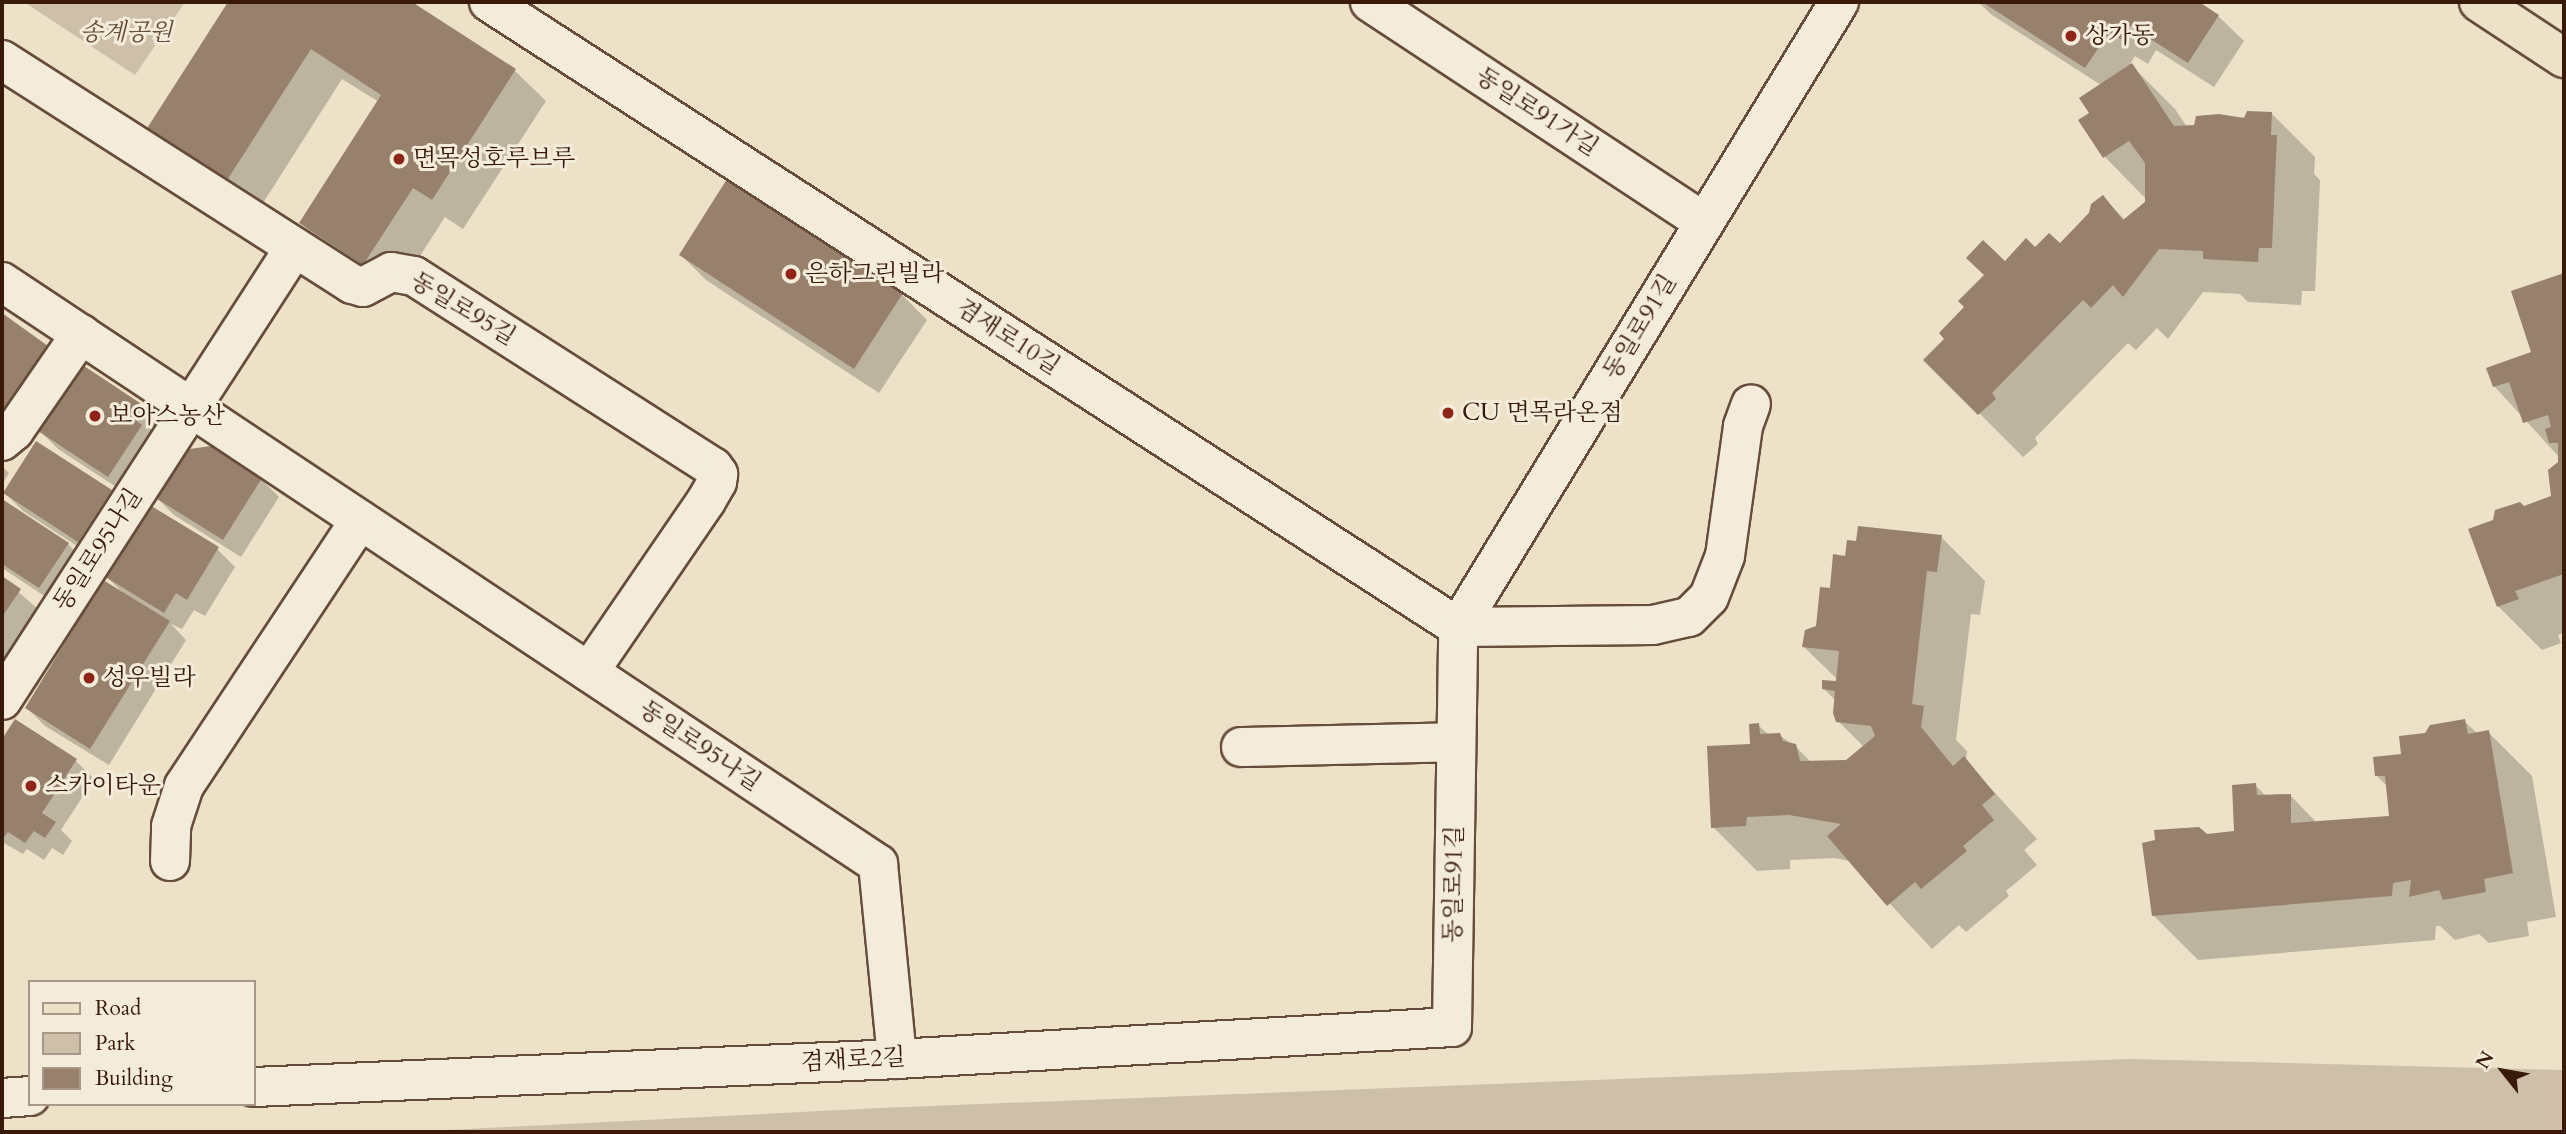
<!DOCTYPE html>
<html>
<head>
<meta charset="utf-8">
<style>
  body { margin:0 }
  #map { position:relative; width:2566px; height:1134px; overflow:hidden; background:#ede1c8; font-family:Cardo,"Noto Serif KR",serif }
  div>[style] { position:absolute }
  .green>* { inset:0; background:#cebfa8 }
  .shadow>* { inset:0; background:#0003 }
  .building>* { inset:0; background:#97816d }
  .roads { filter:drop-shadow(2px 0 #664c3a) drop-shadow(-2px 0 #664c3a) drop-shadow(0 2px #664c3a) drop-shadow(0 -2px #664c3a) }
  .minor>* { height:38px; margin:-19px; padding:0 19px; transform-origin:19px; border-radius:19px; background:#f3ecdb }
  .major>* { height:38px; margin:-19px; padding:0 19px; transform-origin:19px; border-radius:19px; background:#ede1c8 }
  .dots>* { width:19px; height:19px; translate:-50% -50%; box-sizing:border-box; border:4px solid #f3ecdb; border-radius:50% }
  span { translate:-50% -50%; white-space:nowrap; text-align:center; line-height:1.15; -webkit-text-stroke:6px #f3ecdb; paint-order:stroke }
  .park-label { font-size:24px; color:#664c39; font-style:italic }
  .poi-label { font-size:24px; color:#391a0a }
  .left { translate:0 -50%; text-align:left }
  .street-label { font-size:24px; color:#391a0a }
  .frame { position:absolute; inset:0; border:4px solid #391a0a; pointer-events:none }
  .legend { position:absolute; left:28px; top:980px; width:228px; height:126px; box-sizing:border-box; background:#f3ecdb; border:2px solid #a99887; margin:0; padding:9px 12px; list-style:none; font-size:21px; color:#391a0a }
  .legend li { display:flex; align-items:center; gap:14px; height:35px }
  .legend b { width:35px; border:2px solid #a99887 }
  .north { position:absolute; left:2468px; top:1036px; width:70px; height:70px; -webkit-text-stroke:5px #f3ecdb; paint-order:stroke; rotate:301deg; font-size:19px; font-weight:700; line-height:28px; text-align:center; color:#391a0a }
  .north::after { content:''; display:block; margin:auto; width:24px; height:32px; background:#391a0a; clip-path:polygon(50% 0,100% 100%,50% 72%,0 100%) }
</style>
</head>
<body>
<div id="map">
  <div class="green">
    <div style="clip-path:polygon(24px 2px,185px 2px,135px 75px)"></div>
    <div style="clip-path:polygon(2130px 1059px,2564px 1070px,2564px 1132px,408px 1132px,880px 1108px)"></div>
  </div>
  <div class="shadow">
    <div style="clip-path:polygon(230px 2px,408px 2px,514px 70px,546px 101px,463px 229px,445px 217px,395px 295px,332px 254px,301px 223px,379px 102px,342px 79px,256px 214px,146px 133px)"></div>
    <div style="clip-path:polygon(1978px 2px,2196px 2px,2218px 16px,2244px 41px,2214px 87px,2156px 50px,2148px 64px,2135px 56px,2130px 64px,2175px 109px,2187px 127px,2271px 113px,2315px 157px,2314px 174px,2320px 180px,2315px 291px,2302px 291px,2301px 305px,2248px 302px,2240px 294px,2203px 292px,2168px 339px,2157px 328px,2136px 350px,2128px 343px,2035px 438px,2038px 444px,2023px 457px,1926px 360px,1947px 339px,2005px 263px,2035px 249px,2060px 245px,2103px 197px,2125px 220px,2147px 200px,2105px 157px,2080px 121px,2092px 114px,2101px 85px,1992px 15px)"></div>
    <div style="clip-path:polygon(681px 255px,901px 294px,927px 320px,879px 393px,706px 280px)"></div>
    <div style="clip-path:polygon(2564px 275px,2564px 633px,2558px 635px,2561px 643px,2542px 650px,2498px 606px,2524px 509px,2553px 497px,2560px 458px,2494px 386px,2533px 353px,2513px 292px)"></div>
    <div style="clip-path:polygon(2px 316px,47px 347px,65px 365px,2px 435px)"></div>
    <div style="clip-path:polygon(82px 366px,139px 404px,157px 422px,149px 434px,158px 444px,127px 494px,58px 449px,40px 431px)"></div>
    <div style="clip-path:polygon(211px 448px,261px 479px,279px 497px,241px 557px,174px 515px,156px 497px)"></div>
    <div style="clip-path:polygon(2px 466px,9px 473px,2px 485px)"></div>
    <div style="clip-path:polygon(111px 491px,129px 509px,97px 559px,23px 511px,5px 493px)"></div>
    <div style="clip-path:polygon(2px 501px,68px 544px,85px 562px,58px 605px,2px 568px)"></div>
    <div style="clip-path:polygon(1941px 537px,1985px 581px,1980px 615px,1971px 614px,1956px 740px,1967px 751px,1966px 761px,2037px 839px,2024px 850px,2037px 865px,2006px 891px,2009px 896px,1966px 932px,1959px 925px,1932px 949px,1850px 861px,1834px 858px,1790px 860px,1790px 869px,1757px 871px,1713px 827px,1758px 725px,1769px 735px,1779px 735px,1795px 746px,1811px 762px,1846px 762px,1864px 747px,1838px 721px,1836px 701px,1823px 688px,1837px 683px,1838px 680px,1804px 647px,1818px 627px,1847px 557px)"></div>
    <div style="clip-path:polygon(217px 549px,235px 567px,205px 616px,194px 610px,182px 629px,171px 624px,186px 640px,109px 765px,45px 726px,27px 708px,122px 592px,106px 576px)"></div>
    <div style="clip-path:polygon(2px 578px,37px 608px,2px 661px)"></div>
    <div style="clip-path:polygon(15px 721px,76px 761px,94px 779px,61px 830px,72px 841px,63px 855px,52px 848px,44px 860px,27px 849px,23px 854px,2px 842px,2px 742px)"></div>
    <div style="clip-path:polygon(2464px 721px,2478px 734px,2488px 732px,2532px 776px,2556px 917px,2527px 922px,2529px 936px,2489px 943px,2479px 934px,2455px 940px,2440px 926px,2436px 926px,2435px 940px,2198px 960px,2154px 916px,2206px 836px,2236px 833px,2255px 785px,2267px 797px,2291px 796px,2317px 823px,2391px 817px,2388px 787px,2377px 776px,2426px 735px)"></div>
  </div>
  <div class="building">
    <div style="clip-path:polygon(228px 2px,412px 2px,516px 69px,432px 200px,413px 188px,363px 265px,299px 223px,381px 95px,311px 49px,224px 185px,144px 133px)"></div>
    <div style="clip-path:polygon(1982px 2px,2199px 2px,2219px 15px,2188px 63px,2130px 26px,2122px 40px,2109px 32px,2085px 68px)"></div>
    <div style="clip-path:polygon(2132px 63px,2174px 126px,2194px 125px,2196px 116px,2219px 114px,2244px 118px,2247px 111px,2272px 112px,2271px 135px,2277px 135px,2272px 248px,2259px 248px,2258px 262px,2203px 259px,2203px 251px,2159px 249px,2123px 297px,2113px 285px,2091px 308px,2083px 300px,1992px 393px,1996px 399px,1978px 415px,1923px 360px,1944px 339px,1939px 333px,1964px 307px,1958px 301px,1984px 275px,1966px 258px,1983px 240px,2005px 261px,2026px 238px,2035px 247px,2049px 233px,2060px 243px,2089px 213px,2091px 204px,2103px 195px,2123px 220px,2145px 202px,2145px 163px,2129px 141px,2103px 158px,2078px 120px,2089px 113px,2079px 98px)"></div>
    <div style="clip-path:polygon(727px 179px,903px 293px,854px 369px,679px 255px)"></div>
    <div style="clip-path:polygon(2564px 273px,2564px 574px,2515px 591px,2519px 599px,2497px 607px,2468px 529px,2493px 520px,2495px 510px,2520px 502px,2524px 506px,2551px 496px,2548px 470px,2558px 462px,2558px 443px,2549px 443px,2545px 429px,2551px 427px,2548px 415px,2523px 423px,2509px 382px,2493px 387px,2486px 368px,2531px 352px,2511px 291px)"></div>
    <div style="clip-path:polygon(2px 313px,48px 346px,2px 414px)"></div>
    <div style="clip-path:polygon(81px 364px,140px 403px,131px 417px,142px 425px,108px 477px,38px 431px)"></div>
    <div style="clip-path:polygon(36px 441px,112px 490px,78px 542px,3px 493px)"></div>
    <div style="clip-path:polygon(211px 446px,262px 478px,223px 540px,154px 497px,183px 450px)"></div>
    <div style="clip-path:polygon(2px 499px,69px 543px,39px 588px,2px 564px)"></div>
    <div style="clip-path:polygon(148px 504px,219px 547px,187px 600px,176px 593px,164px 613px,104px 576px)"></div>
    <div style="clip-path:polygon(1858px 526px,1942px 535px,1937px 572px,1927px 571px,1912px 704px,1924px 706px,1921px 727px,1953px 766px,1964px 756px,1995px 794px,1982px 805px,1994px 820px,1963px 846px,1967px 851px,1921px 889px,1915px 882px,1887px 906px,1827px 836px,1841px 824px,1789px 815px,1747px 817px,1746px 826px,1711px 828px,1707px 746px,1750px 744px,1749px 724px,1759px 723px,1760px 734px,1780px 733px,1783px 741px,1796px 744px,1800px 761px,1846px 760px,1875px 736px,1871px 726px,1836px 722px,1833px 713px,1835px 691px,1822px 689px,1822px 680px,1836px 681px,1839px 651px,1802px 647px,1805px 630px,1816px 626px,1820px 587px,1830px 588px,1833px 554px,1845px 556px,1847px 540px,1856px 541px)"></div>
    <div style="clip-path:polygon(2px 576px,21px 589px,2px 617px)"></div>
    <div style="clip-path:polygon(103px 580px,170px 621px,90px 749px,25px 708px)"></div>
    <div style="clip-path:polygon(15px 719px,77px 759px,42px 813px,56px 822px,45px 838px,34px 831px,25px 843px,8px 832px,4px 837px,2px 836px,2px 739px)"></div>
    <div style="clip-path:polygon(2465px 719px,2468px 734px,2489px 730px,2513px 873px,2484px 879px,2486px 892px,2443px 900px,2439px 890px,2409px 897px,2411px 880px,2393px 883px,2392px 896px,2152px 916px,2142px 843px,2155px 840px,2154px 830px,2199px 827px,2207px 834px,2234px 831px,2232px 785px,2256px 783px,2257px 795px,2291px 794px,2291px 823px,2389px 816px,2385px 776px,2375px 776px,2373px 757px,2401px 754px,2399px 736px,2425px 733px,2430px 725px)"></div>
  </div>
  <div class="roads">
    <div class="minor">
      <div style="left:489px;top:2px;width:1153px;rotate:32.82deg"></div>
      <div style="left:1458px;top:627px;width:195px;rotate:-0.6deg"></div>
      <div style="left:1653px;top:625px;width:37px;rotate:-13deg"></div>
      <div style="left:1689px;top:617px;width:28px;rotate:-45deg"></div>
      <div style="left:1709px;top:597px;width:44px;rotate:-68.7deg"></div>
      <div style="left:1725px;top:556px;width:131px;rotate:-82.1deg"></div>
      <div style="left:1743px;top:426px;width:23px;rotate:-70deg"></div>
      <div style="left:1370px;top:2px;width:400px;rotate:33.4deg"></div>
      <div style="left:2px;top:60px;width:416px;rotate:32.6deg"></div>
      <div style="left:352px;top:284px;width:11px;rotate:15deg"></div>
      <div style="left:363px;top:287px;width:32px;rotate:-28deg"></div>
      <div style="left:391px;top:272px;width:23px;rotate:10deg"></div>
      <div style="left:414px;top:276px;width:355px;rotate:32.6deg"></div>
      <div style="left:713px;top:467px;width:9px;rotate:54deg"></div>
      <div style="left:718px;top:474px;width:8px;rotate:97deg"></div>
      <div style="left:717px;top:482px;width:22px;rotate:120deg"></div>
      <div style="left:706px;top:501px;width:207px;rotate:124.4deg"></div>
      <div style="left:2px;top:282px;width:1052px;rotate:33.6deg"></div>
      <div style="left:878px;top:864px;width:196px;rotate:84.4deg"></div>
      <div style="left:2px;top:441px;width:16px;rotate:-40deg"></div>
      <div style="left:14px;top:431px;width:118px;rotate:-55.4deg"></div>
      <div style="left:2px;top:700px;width:539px;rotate:-57.11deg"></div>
      <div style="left:1241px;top:747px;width:215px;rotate:-1.3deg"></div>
      <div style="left:170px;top:861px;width:35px;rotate:-88deg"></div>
      <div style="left:171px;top:826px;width:42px;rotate:-72deg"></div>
      <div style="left:184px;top:786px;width:319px;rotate:-56.5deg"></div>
      <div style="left:254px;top:1087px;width:644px;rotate:-2.49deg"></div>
      <div style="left:897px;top:1059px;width:556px;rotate:-3.3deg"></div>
      <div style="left:1452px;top:1027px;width:400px;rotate:-89.1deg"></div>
      <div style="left:1458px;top:627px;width:732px;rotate:-58.63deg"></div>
      <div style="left:2px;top:1098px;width:28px;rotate:-4deg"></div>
    </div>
    <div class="major">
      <div style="left:2479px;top:2px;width:102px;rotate:33.4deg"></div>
    </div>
  </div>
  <div class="dots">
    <div style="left:2071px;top:36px;background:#8f2418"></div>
    <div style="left:399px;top:159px;background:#8f2418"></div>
    <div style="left:791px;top:274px;background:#8f2418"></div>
    <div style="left:1448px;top:413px;background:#8f2418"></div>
    <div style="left:95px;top:416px;background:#8f2418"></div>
    <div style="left:89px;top:678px;background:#8f2418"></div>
    <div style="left:31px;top:786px;background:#8f2418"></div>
  </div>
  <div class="park-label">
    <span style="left:126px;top:33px">송계공원</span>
  </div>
  <div class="poi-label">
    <span class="left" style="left:2085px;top:36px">상가동</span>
    <span class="left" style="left:413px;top:159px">면목성호루브루</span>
    <span class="left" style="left:805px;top:274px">은하그린빌라</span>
    <span class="left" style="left:1462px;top:413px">CU 면목라온점</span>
    <span class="left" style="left:109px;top:416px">보아스농산</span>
    <span class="left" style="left:103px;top:678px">성우빌라</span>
    <span class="left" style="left:45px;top:786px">스카이타운</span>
  </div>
  <div class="street-label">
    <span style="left:1537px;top:112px;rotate:33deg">동일로91가길</span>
    <span style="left:463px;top:309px;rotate:31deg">동일로95길</span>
    <span style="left:1640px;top:327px;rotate:-59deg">동일로91길</span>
    <span style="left:1008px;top:337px;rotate:33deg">겸재로10길</span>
    <span style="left:98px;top:550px;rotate:-57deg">동일로95나길</span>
    <span style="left:700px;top:746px;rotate:34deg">동일로95나길</span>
    <span style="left:1454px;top:884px;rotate:-89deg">동일로91길</span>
    <span style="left:853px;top:1060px;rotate:-3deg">겸재로2길</span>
  </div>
  <div class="frame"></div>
  <ul class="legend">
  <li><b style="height:9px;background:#ede1c8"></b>Road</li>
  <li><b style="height:19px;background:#cebfa8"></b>Park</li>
  <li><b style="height:19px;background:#97816d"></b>Building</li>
  </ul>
  <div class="north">N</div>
</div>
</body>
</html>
